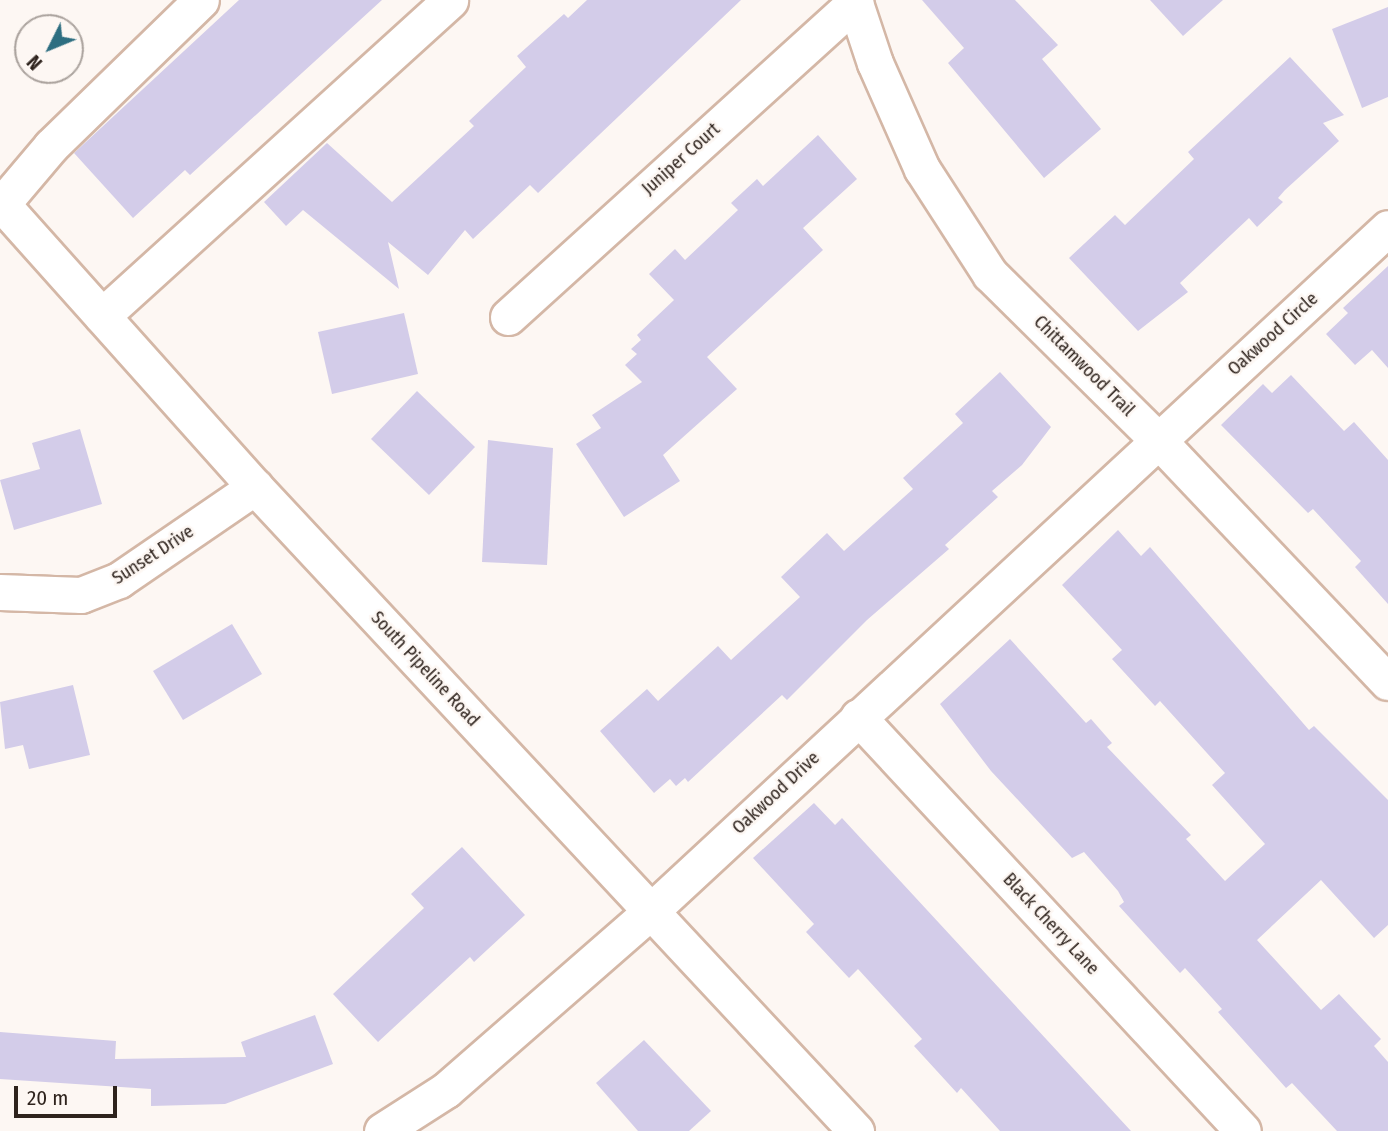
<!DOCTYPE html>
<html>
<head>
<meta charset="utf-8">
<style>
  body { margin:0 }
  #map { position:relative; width:1388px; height:1131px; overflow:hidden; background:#fdf7f3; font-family:"Fira Sans Condensed",sans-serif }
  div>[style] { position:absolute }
  .building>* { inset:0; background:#d3cce9 }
  .roads { filter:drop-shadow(2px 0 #d4b7a6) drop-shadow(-2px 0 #d4b7a6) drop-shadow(0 2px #d4b7a6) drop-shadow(0 -2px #d4b7a6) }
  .minor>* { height:35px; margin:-17.5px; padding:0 17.5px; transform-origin:17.5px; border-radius:17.5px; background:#fff }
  span { translate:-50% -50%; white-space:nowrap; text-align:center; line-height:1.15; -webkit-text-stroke:5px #fdf7f3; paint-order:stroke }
  .street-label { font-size:18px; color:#2e231d }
  .north { position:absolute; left:14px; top:14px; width:70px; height:70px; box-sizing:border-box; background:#fdf7f3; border:2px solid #aaa29d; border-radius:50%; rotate:227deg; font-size:19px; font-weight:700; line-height:28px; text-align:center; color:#2e231d }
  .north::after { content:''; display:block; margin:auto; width:24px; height:32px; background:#2d6e81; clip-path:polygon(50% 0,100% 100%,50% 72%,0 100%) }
  .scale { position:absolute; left:14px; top:1086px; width:103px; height:32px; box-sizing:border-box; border:4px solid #2e231d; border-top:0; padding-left:9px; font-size:21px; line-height:24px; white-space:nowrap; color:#2e231d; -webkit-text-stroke:5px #fdf7f3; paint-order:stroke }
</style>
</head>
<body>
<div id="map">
  <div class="building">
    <div style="clip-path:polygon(239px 0,382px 0,190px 175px,185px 170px,133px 218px,74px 153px)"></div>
    <div style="clip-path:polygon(587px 0,741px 0,538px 193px,530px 185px,473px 239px,465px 230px,428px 275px,388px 242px,399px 289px,303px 210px,286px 226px,264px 202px,327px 143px,392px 202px,474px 126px,469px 121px,526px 67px,517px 56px,564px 14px,568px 18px)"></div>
    <div style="clip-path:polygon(922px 0,1015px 0,1058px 45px,1042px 59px,1101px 129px,1044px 178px,948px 63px,964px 48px)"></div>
    <div style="clip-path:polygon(1150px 0,1223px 0,1183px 36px)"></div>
    <div style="clip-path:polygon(1388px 7px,1388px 97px,1362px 108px,1332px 29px)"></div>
    <div style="clip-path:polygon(1290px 57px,1344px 115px,1323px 123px,1339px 141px,1285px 190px,1278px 198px,1283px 202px,1257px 227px,1249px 218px,1180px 283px,1188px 292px,1138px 331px,1069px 258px,1115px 215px,1125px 225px,1194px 159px,1188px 152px)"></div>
    <div style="clip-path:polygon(818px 135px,857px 179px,803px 228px,823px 250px,707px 357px,737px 389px,663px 455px,680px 481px,624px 517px,576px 444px,601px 428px,592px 415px,642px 382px,625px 365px,637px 354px,631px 349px,641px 340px,637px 335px,674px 300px,649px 274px,675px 249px,685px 260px,738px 210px,731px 203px,757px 179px,763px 186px)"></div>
    <div style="clip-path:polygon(1388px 266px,1388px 368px,1372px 350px,1355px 365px,1326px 334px,1348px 313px,1343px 308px)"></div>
    <div style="clip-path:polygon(404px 313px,418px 374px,332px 394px,318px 332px)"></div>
    <div style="clip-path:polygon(1000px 372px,1051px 427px,1022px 465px,992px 491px,998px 497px,945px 545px,949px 549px,867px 620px,787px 700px,782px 695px,688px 782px,685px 778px,676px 786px,670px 779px,654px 793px,600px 731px,647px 689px,658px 701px,718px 646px,731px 660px,800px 597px,781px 577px,827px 533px,844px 551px,913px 489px,903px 478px,963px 423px,955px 414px)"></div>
    <div style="clip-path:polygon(1291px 375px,1344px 431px,1354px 422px,1388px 460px,1388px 604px,1355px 567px,1361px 561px,1313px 509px,1308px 513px,1221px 425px,1263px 384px,1272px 393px)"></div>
    <div style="clip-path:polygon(417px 391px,475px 447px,429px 495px,371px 439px)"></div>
    <div style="clip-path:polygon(80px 429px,102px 504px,14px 530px,0 480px,40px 469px,32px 443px)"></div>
    <div style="clip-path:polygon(488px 440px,553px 448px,547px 565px,482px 562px)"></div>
    <div style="clip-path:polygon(1118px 530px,1141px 556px,1150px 547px,1309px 730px,1314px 726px,1388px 800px,1388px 925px,1374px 938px,1321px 880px,1257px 940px,1321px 1010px,1339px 994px,1381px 1039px,1374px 1046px,1388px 1062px,1388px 1131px,1337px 1131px,1292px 1083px,1286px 1088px,1218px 1012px,1222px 1009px,1185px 968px,1180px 973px,1119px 906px,1124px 902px,1118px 891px,1084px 852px,1072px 858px,991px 771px,940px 704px,1010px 639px,1086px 723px,1091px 719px,1112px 743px,1107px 747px,1191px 835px,1186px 839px,1225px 881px,1265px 844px,1212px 785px,1225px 773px,1160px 701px,1155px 706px,1112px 659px,1122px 650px,1062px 585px)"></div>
    <div style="clip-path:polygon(232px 624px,262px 674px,183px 720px,153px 671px)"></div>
    <div style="clip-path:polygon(73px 685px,90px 755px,29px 769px,23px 745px,5px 749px,0 702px)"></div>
    <div style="clip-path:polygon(814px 803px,835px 825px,842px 818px,1131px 1131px,1000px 1131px,961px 1088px,957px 1093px,914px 1046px,922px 1039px,858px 969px,849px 978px,806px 932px,814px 924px,753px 858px)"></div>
    <div style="clip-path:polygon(462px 847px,525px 915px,474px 962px,470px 957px,378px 1042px,333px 994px,424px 908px,411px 894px)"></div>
    <div style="clip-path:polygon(315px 1015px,333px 1064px,225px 1104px,151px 1106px,151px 1089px,0 1079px,0 1032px,116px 1041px,115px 1059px,246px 1057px,241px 1042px)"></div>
    <div style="clip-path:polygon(644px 1040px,711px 1111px,689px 1131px,638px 1131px,596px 1083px)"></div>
  </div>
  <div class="roads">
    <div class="minor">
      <div style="left:854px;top:0;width:66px;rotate:71.6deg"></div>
      <div style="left:875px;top:63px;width:116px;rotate:66.1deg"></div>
      <div style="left:922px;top:169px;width:125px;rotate:57.1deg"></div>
      <div style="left:990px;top:274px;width:235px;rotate:44.7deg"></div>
      <div style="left:1157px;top:439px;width:335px;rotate:46.5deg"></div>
      <div style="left:0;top:202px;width:382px;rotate:48.2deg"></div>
      <div style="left:255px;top:487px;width:881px;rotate:46.98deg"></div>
      <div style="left:2px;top:204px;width:76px;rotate:-49.8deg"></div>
      <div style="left:51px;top:146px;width:209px;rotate:-44.2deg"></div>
      <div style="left:102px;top:316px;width:470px;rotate:-42.2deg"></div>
      <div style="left:508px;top:317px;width:469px;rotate:-42.2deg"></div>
      <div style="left:0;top:592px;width:81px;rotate:2.1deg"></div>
      <div style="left:81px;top:595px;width:41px;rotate:-21.5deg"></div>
      <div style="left:119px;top:580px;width:165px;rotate:-34.4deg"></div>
      <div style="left:858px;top:717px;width:565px;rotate:47.08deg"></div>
      <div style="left:382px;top:1131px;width:76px;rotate:-32.6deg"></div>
      <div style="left:446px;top:1090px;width:274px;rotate:-41.1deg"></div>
      <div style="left:652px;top:910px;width:1003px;rotate:-42.82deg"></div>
    </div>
  </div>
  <div class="street-label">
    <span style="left:681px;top:159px;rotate:-42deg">Juniper Court</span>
    <span style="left:1273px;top:334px;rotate:-42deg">Oakwood Circle</span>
    <span style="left:1084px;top:366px;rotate:45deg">Chittamwood Trail</span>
    <span style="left:153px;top:555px;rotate:-33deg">Sunset Drive</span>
    <span style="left:425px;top:669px;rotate:47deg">South Pipeline Road</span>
    <span style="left:776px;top:793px;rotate:-43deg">Oakwood Drive</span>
    <span style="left:1051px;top:924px;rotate:47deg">Black Cherry Lane</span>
  </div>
  <div class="north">N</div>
  <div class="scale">20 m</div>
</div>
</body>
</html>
